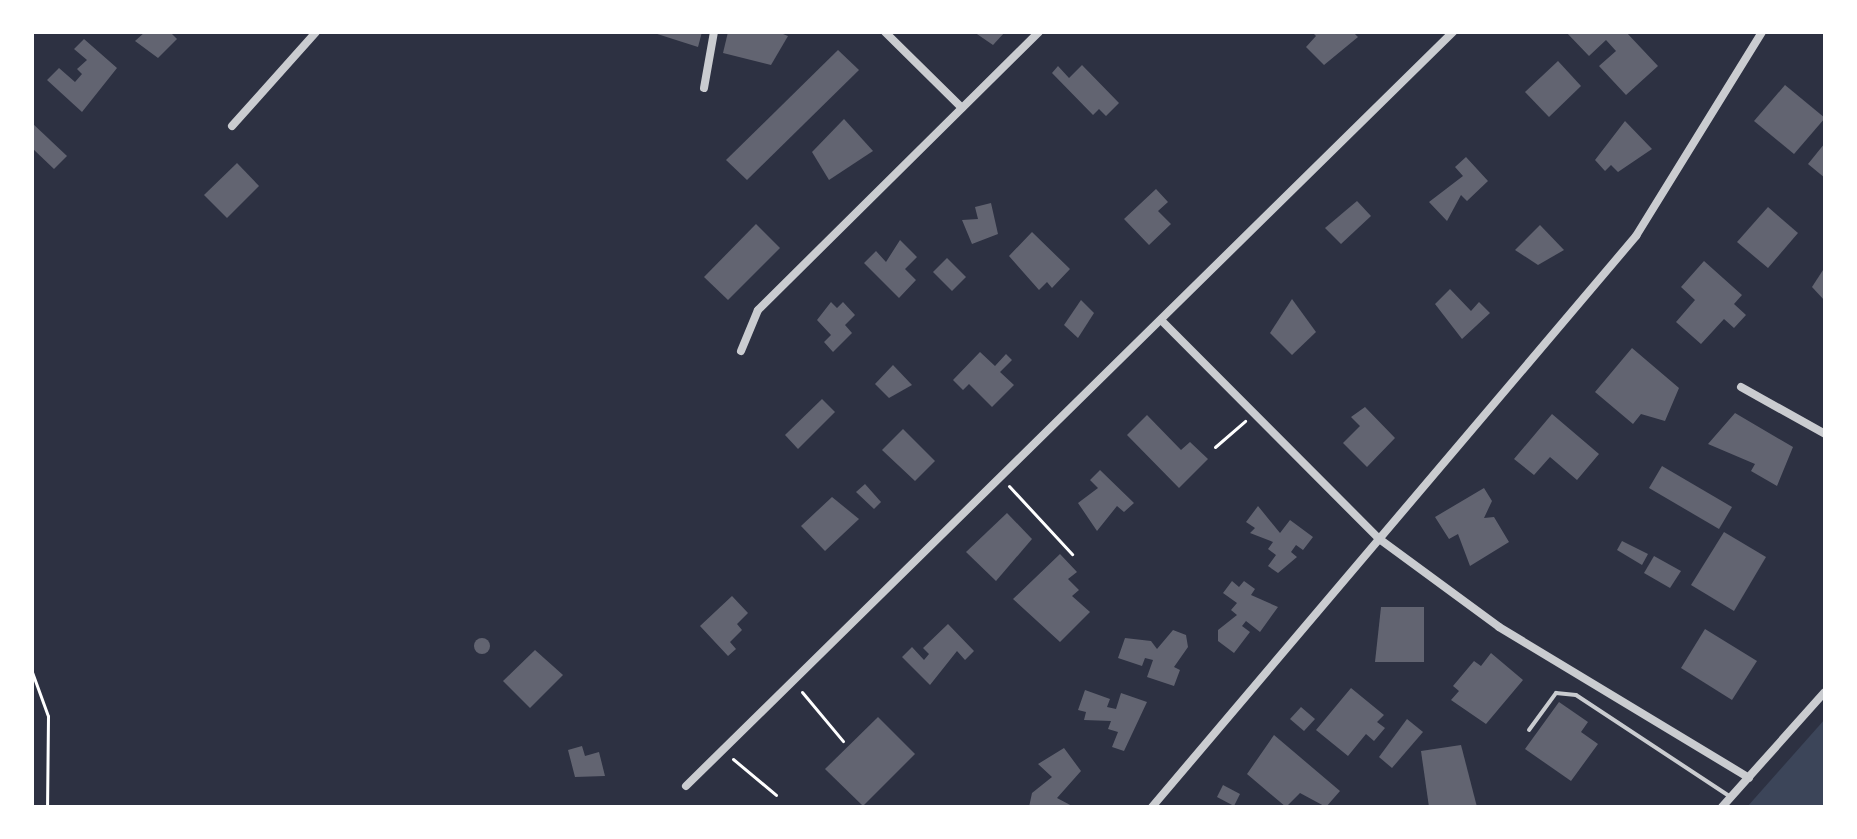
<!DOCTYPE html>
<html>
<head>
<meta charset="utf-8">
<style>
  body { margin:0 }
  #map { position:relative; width:1857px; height:839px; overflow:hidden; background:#2d3142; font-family:"Titillium Web",sans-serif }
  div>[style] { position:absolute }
  .green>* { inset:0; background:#3c4559 }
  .building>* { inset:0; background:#626471 }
  .round { border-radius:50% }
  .path>* { height:3px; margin:-1.5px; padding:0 1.5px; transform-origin:1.5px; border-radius:1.5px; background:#fff }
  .service>* { height:4px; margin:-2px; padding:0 2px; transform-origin:2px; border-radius:2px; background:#caccd0 }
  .minor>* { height:8px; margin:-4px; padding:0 4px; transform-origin:4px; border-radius:4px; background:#caccd0 }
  span { translate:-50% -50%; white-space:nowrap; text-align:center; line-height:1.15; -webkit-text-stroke:7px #fff; paint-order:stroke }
  .frame { position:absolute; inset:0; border:34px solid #fff; pointer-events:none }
</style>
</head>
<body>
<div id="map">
  <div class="green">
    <div style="clip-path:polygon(1825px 719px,1825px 807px,1747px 807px)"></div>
  </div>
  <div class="building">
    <div style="clip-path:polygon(145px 32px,170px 32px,177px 39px,158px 58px,135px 41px)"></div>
    <div style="clip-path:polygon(651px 32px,702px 32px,698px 47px)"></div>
    <div style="clip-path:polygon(728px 32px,778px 32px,788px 36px,771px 65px,723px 53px)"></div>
    <div style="clip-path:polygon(974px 32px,1005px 32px,993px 45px)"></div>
    <div style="clip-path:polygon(1312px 32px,1353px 32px,1358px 37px,1324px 65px,1306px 47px,1316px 36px)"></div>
    <div style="clip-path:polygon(1566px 32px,1626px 32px,1658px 66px,1626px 95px,1599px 66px,1616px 51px,1606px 40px,1589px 56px)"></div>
    <div style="clip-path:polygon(84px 39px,117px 68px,82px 112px,47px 80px,59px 68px,75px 82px,82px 74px,77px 69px,87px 60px,74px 49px)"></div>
    <div style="clip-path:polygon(838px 50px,859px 70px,747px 180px,726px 160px)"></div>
    <div style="clip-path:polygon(1558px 61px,1581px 86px,1549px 117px,1525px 92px)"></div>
    <div style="clip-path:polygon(1082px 65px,1119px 103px,1106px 116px,1099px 109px,1093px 115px,1052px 73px,1058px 66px,1069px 78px)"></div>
    <div style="clip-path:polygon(1785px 85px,1825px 118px,1794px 154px,1754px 121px)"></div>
    <div style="clip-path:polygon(844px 119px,873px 151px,829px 180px,812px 152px)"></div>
    <div style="clip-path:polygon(1625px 121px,1652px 149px,1618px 172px,1611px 165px,1605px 171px,1595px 160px)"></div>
    <div style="clip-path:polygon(32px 123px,67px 156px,54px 169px,32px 148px)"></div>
    <div style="clip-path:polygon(1825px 143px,1825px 178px,1808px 164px)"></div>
    <div style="clip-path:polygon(1466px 157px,1488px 181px,1467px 201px,1461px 195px,1447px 221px,1429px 202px,1463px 176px,1455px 167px)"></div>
    <div style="clip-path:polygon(237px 163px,259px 186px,227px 218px,204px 195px)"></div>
    <div style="clip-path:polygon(1156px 189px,1168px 202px,1158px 211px,1171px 224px,1149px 245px,1124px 219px)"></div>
    <div style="clip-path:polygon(1357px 201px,1371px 216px,1341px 244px,1325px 228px)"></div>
    <div style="clip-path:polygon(991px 203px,998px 234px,972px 244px,962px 220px,978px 219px,975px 207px)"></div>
    <div style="clip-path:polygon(1768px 207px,1798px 233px,1768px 268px,1737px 242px)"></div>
    <div style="clip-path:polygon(756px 224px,780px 248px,728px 300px,704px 277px)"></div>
    <div style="clip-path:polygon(1540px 225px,1564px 250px,1538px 265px,1515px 250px)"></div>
    <div style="clip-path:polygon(1032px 232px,1070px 269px,1052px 288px,1047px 282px,1039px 290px,1009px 256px)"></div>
    <div style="clip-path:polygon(900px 240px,917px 257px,905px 269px,916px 280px,899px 298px,864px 263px,876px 251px,886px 262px)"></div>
    <div style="clip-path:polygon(947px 258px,966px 277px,952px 291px,933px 272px)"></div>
    <div style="clip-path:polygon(1704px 261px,1742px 295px,1734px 304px,1746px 315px,1734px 328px,1724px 319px,1701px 344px,1676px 322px,1695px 300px,1681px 287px)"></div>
    <div style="clip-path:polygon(1823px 270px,1825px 271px,1825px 301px,1812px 287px)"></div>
    <div style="clip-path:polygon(1450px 289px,1471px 311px,1479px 302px,1490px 313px,1462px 339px,1435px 304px)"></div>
    <div style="clip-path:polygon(1292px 299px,1316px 332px,1292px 355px,1270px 333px)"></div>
    <div style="clip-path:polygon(1081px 300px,1094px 313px,1078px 338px,1064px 325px)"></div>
    <div style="clip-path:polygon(831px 302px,837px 308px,843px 302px,855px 315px,845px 325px,852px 333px,833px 352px,824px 342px,831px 335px,817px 320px)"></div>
    <div style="clip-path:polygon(1632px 348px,1679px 388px,1665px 421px,1641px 414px,1633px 424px,1595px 392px)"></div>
    <div style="clip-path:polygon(980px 352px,995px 366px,1006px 354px,1012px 360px,1000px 372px,1014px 385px,992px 407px,969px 384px,963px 390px,953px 380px)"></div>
    <div style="clip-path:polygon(893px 365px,912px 385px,889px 398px,875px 384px)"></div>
    <div style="clip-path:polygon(822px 399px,835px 412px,798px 449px,785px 435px)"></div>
    <div style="clip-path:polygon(1365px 407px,1395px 438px,1367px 467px,1343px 443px,1360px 426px,1351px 417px)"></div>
    <div style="clip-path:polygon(1735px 413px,1793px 447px,1777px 486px,1751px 471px,1755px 464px,1708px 444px)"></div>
    <div style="clip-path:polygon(1552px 414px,1599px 454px,1577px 480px,1550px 457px,1534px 475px,1514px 459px)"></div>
    <div style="clip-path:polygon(1147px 415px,1181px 450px,1190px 442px,1208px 459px,1179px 488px,1127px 435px)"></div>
    <div style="clip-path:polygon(903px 429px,935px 461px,915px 481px,882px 450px)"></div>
    <div style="clip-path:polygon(1662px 466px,1732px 507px,1719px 529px,1649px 488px)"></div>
    <div style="clip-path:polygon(1100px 470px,1134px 503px,1124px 512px,1117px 506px,1097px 531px,1078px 503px,1098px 488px,1090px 480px)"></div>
    <div style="clip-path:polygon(865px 484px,881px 502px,874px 509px,856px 492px)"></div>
    <div style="clip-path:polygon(1484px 488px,1492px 501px,1484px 518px,1494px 517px,1509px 542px,1470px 566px,1458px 534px,1449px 539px,1435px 517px)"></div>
    <div style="clip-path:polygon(832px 497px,859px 519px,825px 551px,801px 526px)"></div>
    <div style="clip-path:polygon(1258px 506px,1280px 533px,1290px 520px,1313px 537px,1303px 550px,1296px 545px,1291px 552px,1297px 557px,1278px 573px,1268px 566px,1276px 555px,1268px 549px,1273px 542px,1250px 533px,1255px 528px,1246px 522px)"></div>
    <div style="clip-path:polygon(1007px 513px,1032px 539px,996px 581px,966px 552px)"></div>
    <div style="clip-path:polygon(1724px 532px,1766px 557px,1734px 611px,1691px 585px)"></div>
    <div style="clip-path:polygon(1622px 541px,1648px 554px,1642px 565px,1617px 550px)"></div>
    <div style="clip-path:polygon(1060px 554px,1077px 572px,1068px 579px,1079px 590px,1072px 596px,1090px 612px,1060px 642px,1013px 599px)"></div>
    <div style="clip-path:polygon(1654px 556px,1681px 571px,1670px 588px,1644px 573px)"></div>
    <div style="clip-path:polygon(1232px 581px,1239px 587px,1244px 581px,1255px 589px,1251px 595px,1278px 607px,1260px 632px,1246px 621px,1242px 626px,1250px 632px,1234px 653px,1218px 641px,1218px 630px,1237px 615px,1231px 610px,1237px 603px,1223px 593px)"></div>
    <div style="clip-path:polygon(732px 596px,748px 613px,737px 624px,742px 630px,730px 642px,736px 649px,728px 656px,700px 626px)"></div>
    <div style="clip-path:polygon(1381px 607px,1424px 607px,1424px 662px,1375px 662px)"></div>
    <div style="clip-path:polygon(948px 624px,974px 651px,965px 660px,957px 651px,930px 685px,902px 657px,912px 647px,924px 660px,929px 654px,923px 648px)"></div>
    <div style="clip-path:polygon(1705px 629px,1757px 661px,1732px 700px,1681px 668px)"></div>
    <div style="clip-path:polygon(1173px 630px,1186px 635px,1188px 647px,1174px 667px,1180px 670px,1174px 686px,1147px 677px,1153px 660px,1145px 658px,1142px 666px,1118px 658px,1125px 638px,1151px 641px,1157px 649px)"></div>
    <div class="round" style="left:474px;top:638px;width:16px;height:16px"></div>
    <div style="clip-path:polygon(535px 650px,563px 675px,530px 708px,503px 681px)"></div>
    <div style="clip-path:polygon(1491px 653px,1523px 680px,1486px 724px,1451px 700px,1459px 691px,1453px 686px,1474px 661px,1481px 666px)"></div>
    <div style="clip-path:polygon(1351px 688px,1384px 715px,1377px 722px,1385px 728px,1374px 741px,1366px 734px,1348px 756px,1316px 730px)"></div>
    <div style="clip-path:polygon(1085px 690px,1110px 699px,1107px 707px,1116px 709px,1121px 693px,1147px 702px,1124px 751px,1112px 747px,1118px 732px,1108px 729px,1111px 721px,1084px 720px,1086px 712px,1078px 710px)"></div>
    <div style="clip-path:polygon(1559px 702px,1588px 722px,1581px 732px,1598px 744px,1571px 781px,1525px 749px)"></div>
    <div style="clip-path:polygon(1301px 707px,1315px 719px,1304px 731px,1290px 719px)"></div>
    <div style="clip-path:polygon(878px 717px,915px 754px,863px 806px,825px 769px)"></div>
    <div style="clip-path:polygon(1407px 719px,1423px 732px,1392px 768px,1379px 757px)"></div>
    <div style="clip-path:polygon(1274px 735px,1340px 791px,1326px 807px,1300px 793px,1286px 807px,1247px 774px)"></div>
    <div style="clip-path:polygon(1461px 745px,1477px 807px,1429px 807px,1421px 751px)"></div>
    <div style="clip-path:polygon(582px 746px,585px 756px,599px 752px,605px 776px,575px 777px,568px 750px)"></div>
    <div style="clip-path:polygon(1064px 748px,1081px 771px,1057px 798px,1074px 807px,1029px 807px,1032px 793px,1052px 777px,1038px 764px)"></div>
    <div style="clip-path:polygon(1223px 785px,1240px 794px,1234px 806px,1217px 797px)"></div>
  </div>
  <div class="path">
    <div style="left:1215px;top:447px;width:40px;rotate:-41deg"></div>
    <div style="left:1009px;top:486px;width:93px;rotate:47.2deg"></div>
    <div style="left:32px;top:629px;width:16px;rotate:90deg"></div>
    <div style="left:32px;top:672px;width:47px;rotate:70deg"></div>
    <div style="left:48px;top:716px;width:91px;rotate:90.6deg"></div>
    <div style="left:802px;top:692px;width:64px;rotate:50.1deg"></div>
    <div style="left:733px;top:759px;width:56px;rotate:39.9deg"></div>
  </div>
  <div class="service">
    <div style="left:1529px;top:730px;width:46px;rotate:-53.9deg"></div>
    <div style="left:1556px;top:693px;width:20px;rotate:6deg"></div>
    <div style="left:1576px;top:695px;width:183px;rotate:33.4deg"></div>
  </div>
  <div class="minor">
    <div style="left:885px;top:32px;width:108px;rotate:44.6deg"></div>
    <div style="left:704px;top:88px;width:57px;rotate:-79.9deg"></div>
    <div style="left:232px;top:126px;width:126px;rotate:-48.2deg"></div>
    <div style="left:1162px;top:321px;width:306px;rotate:45.1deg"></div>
    <div style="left:1378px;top:538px;width:150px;rotate:36.3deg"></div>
    <div style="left:1499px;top:627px;width:292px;rotate:31.1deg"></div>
    <div style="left:741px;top:351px;width:44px;rotate:-67.5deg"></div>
    <div style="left:758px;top:310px;width:395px;rotate:-44.7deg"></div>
    <div style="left:1741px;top:387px;width:96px;rotate:29.2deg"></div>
    <div style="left:686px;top:786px;width:1076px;rotate:-44.51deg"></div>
    <div style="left:1152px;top:807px;width:749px;rotate:-49.71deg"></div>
    <div style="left:1636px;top:236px;width:240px;rotate:-58.3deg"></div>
    <div style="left:1722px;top:807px;width:154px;rotate:-48.2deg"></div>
  </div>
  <div class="frame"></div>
</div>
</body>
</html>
